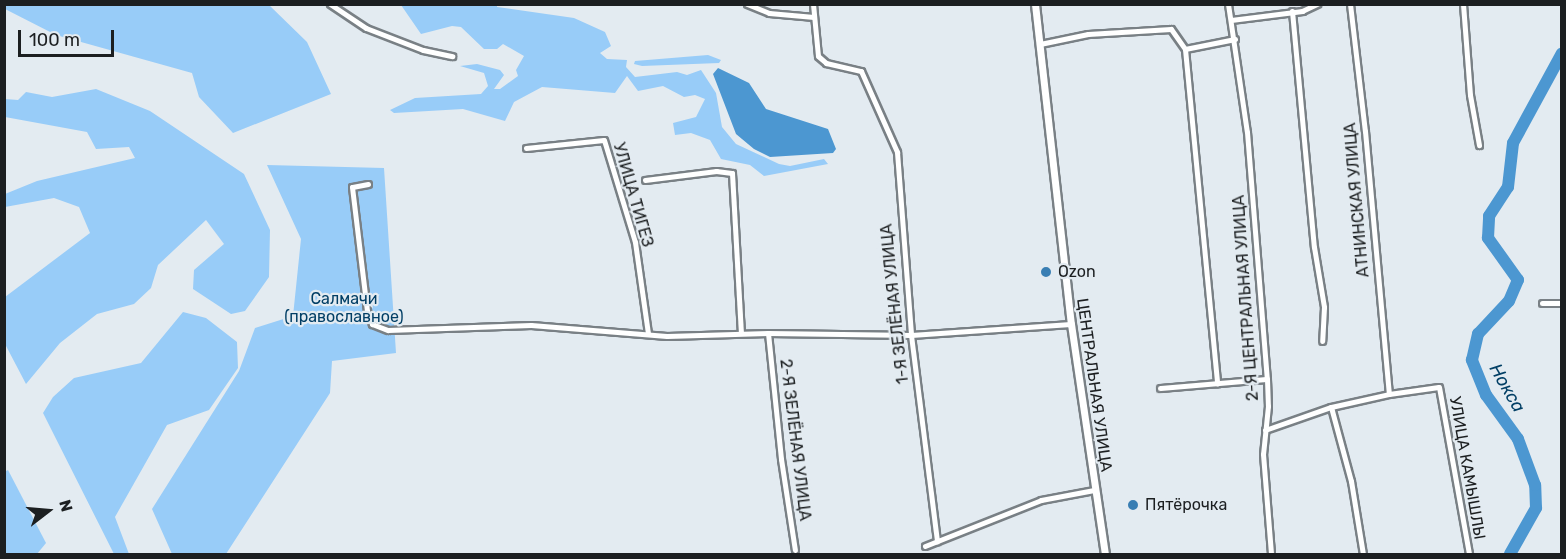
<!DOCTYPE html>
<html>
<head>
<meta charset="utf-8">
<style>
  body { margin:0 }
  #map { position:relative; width:1566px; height:559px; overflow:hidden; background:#e3ebf1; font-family:Rubik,sans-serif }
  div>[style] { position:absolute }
  .green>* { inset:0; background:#98ccf8 }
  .water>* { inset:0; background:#4c97d1 }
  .river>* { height:12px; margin:-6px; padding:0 6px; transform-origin:6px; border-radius:6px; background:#4c97d1 }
  .roads { filter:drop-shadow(2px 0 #798085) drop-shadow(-2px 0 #798085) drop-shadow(0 2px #798085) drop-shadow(0 -2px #798085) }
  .minor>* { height:5px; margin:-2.5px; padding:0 2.5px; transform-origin:2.5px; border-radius:2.5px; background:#fff }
  .tertiary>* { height:7px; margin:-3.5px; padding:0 3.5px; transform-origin:3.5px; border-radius:3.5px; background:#fff }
  .dots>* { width:16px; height:16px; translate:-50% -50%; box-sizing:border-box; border:3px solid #e3ebf1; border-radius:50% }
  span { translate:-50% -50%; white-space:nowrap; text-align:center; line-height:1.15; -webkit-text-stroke:4.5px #e3ebf1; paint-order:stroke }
  .street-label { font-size:16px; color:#1c1f21 }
  .poi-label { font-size:16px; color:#1c1f21 }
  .left { translate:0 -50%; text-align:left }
  .park-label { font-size:16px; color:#013e65 }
  .water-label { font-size:18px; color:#034066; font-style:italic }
  .frame { position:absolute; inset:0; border:6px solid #1c1f21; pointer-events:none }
  .north { position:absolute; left:18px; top:481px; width:60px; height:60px; -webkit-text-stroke:4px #e3ebf1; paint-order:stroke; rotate:74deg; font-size:16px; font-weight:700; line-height:24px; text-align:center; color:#1c1f21 }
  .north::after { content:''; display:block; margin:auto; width:21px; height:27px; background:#1c1f21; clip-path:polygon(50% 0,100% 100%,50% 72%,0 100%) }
  .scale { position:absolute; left:18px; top:30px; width:96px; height:27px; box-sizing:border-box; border:3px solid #1c1f21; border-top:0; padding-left:8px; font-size:18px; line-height:21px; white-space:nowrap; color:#1c1f21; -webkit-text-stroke:4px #e3ebf1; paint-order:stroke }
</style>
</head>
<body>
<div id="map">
  <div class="green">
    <div style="clip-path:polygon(4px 5px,269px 5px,307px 42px,331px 94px,233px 133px,199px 97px,192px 73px,56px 35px,5px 9px)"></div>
    <div style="clip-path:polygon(401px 5px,497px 5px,497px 7px,574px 18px,605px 32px,611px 46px,600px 53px,607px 59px,627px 60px,626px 67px,635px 77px,677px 72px,687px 75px,701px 70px,716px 93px,722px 127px,736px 144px,779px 164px,790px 166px,824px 159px,828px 164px,764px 176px,750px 165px,721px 159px,710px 140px,691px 133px,675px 135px,673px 123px,696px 117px,705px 99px,695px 95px,684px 97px,663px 86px,638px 91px,627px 76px,615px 93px,542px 87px,514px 102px,505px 121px,463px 109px,394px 113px,390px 110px,415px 98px,481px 94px,488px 86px,484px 73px,460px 66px,477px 64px,500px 70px,504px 75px,494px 89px,500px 89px,518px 76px,516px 70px,524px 56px,503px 44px,497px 49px,484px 49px,461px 27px,452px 26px,421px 34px)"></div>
    <div style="clip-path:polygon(708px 55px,721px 60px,719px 63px,642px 66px,634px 64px,635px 61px)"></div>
    <div style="clip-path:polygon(96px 89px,150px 111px,244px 174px,270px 230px,269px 277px,245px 311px,231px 314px,193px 289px,194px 270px,224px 244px,206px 220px,158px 265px,151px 288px,134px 304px,97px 314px,60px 343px,26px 384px,5px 344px,5px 297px,90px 233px,79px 207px,54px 198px,5px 207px,5px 194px,37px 181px,135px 158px,129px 147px,96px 149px,87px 132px,5px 117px,5px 99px,18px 100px,26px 92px,52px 97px)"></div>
    <div style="clip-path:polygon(267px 165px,384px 168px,396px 353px,332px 361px,330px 393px,226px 554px,172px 554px,152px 509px,239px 371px,255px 328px,293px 316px,301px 239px)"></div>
    <div style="clip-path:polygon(183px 312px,206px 318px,237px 342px,238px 368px,209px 410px,167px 425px,115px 517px,129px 554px,114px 554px,43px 413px,53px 397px,74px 378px,141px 363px)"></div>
    <div style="clip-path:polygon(8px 470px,46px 543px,37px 554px,5px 554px,4px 472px)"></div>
  </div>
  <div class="water">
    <div style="clip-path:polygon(718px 68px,749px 83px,766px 109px,828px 129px,836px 149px,833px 153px,770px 157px,754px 149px,736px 134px,713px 74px)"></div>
  </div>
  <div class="river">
    <div style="left:1510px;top:554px;width:53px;rotate:-60.5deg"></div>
    <div style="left:1536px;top:508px;width:23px;rotate:-92deg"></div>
    <div style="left:1535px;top:485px;width:49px;rotate:-110.3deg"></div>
    <div style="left:1518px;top:439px;width:54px;rotate:-126deg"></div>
    <div style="left:1486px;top:395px;width:38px;rotate:-112deg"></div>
    <div style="left:1472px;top:360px;width:27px;rotate:-77deg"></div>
    <div style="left:1478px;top:334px;width:45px;rotate:-46.8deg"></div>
    <div style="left:1509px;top:301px;width:23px;rotate:-67deg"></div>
    <div style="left:1518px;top:280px;width:52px;rotate:-125.5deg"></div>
    <div style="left:1488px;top:238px;width:22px;rotate:-87deg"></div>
    <div style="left:1489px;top:216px;width:35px;rotate:-57deg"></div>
    <div style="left:1508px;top:187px;width:44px;rotate:-83.5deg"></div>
    <div style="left:1513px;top:143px;width:102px;rotate:-61.4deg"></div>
  </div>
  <div class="roads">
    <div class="minor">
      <div style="left:330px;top:4px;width:43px;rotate:33.7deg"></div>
      <div style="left:366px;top:28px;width:61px;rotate:21.1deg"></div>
      <div style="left:423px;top:50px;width:30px;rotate:12deg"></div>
      <div style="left:747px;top:4px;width:24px;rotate:22deg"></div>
      <div style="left:769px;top:13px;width:45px;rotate:5.1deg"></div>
      <div style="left:813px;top:4px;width:52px;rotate:84.5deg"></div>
      <div style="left:818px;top:56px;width:11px;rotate:41deg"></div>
      <div style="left:826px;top:63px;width:36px;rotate:13deg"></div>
      <div style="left:861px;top:71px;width:89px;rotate:66deg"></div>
      <div style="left:897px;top:152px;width:184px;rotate:85.6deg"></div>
      <div style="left:911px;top:335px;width:208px;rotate:82.8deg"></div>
      <div style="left:1228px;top:4px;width:129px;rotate:81.6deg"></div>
      <div style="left:1247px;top:132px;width:248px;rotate:85.4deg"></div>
      <div style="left:1267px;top:379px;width:27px;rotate:88deg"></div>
      <div style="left:1268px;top:406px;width:48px;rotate:95.9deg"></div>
      <div style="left:1263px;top:454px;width:100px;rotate:85.4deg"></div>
      <div style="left:1350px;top:4px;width:128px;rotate:83.3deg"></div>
      <div style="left:1365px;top:131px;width:264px;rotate:84.8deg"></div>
      <div style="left:1463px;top:4px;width:91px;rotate:85.6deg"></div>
      <div style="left:1470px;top:95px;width:51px;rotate:79.8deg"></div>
      <div style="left:1292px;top:11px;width:237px;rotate:84.7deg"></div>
      <div style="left:1314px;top:247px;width:61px;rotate:80.5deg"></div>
      <div style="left:1324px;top:307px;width:34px;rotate:93deg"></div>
      <div style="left:1231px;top:20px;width:72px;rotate:-7.2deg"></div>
      <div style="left:1302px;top:11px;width:17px;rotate:-25deg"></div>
      <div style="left:1040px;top:44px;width:49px;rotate:-11.8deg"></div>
      <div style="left:1088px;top:34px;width:83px;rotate:-3.4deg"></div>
      <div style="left:1171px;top:29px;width:24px;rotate:55deg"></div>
      <div style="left:1185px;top:49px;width:336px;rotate:84.5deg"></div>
      <div style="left:1185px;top:49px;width:51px;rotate:-11.3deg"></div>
      <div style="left:526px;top:148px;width:78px;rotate:-5.9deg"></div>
      <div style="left:604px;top:140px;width:107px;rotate:73.1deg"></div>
      <div style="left:635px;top:242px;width:92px;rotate:81.9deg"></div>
      <div style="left:645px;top:180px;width:72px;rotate:-7.2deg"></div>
      <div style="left:716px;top:171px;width:16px;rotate:7deg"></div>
      <div style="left:732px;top:173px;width:160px;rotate:86.8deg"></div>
      <div style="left:368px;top:184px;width:16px;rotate:169deg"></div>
      <div style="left:352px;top:187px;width:125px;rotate:83.1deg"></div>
      <div style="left:367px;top:311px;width:14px;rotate:69deg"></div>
      <div style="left:372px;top:324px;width:17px;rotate:21deg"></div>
      <div style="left:388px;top:330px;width:143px;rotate:-2deg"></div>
      <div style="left:531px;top:325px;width:136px;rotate:4.6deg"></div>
      <div style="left:667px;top:336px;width:101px;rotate:-1.7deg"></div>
      <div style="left:768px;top:333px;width:143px;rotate:0.8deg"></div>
      <div style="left:911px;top:335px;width:160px;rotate:-3.9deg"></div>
      <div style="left:1542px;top:303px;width:20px"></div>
      <div style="left:768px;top:333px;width:127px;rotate:84.1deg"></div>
      <div style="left:781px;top:459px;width:92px;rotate:81.3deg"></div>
      <div style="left:1160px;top:388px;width:107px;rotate:-4.8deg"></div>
      <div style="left:1331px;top:407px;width:77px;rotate:74.9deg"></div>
      <div style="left:1351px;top:481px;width:74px;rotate:80.7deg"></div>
      <div style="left:1265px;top:430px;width:70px;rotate:-19.2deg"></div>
      <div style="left:1331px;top:407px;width:59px;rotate:-12.6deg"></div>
      <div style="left:1389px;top:394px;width:50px;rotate:-8deg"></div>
      <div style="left:1439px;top:387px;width:170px;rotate:79.8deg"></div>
      <div style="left:925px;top:546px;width:125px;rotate:-21.6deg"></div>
      <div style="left:1041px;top:500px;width:54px;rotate:-10.7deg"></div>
    </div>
    <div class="tertiary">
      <div style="left:1035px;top:4px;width:322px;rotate:83.6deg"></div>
      <div style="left:1071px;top:324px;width:232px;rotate:81.6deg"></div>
    </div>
  </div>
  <div class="dots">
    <div style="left:1046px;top:272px;background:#397eb3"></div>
    <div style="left:1133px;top:505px;background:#397eb3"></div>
  </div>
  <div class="street-label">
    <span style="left:633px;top:195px;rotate:74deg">УЛИЦА ТИГЕЗ</span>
    <span style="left:1357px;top:200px;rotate:-95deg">АТНИНСКАЯ УЛИЦА</span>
    <span style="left:1246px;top:298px;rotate:-94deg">2-Я ЦЕНТРАЛЬНАЯ УЛИЦА</span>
    <span style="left:895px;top:304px;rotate:-96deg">1-Я ЗЕЛЁНАЯ УЛИЦА</span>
    <span style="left:1094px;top:385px;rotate:82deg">ЦЕНТРАЛЬНАЯ УЛИЦА</span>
    <span style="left:795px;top:440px;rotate:83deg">2-Я ЗЕЛЁНАЯ УЛИЦА</span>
    <span style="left:1467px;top:468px;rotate:80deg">УЛИЦА КАМЫШЛЫ</span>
  </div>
  <div class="poi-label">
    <span class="left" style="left:1058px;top:272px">Ozon</span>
    <span class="left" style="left:1145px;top:505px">Пятёрочка</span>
  </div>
  <div class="park-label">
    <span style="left:344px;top:308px">Салмачи<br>(православное)</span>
  </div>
  <div class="water-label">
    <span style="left:1507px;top:388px;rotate:60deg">Нокса</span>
  </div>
  <div class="frame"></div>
  <div class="north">N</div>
  <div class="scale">100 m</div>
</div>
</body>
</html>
